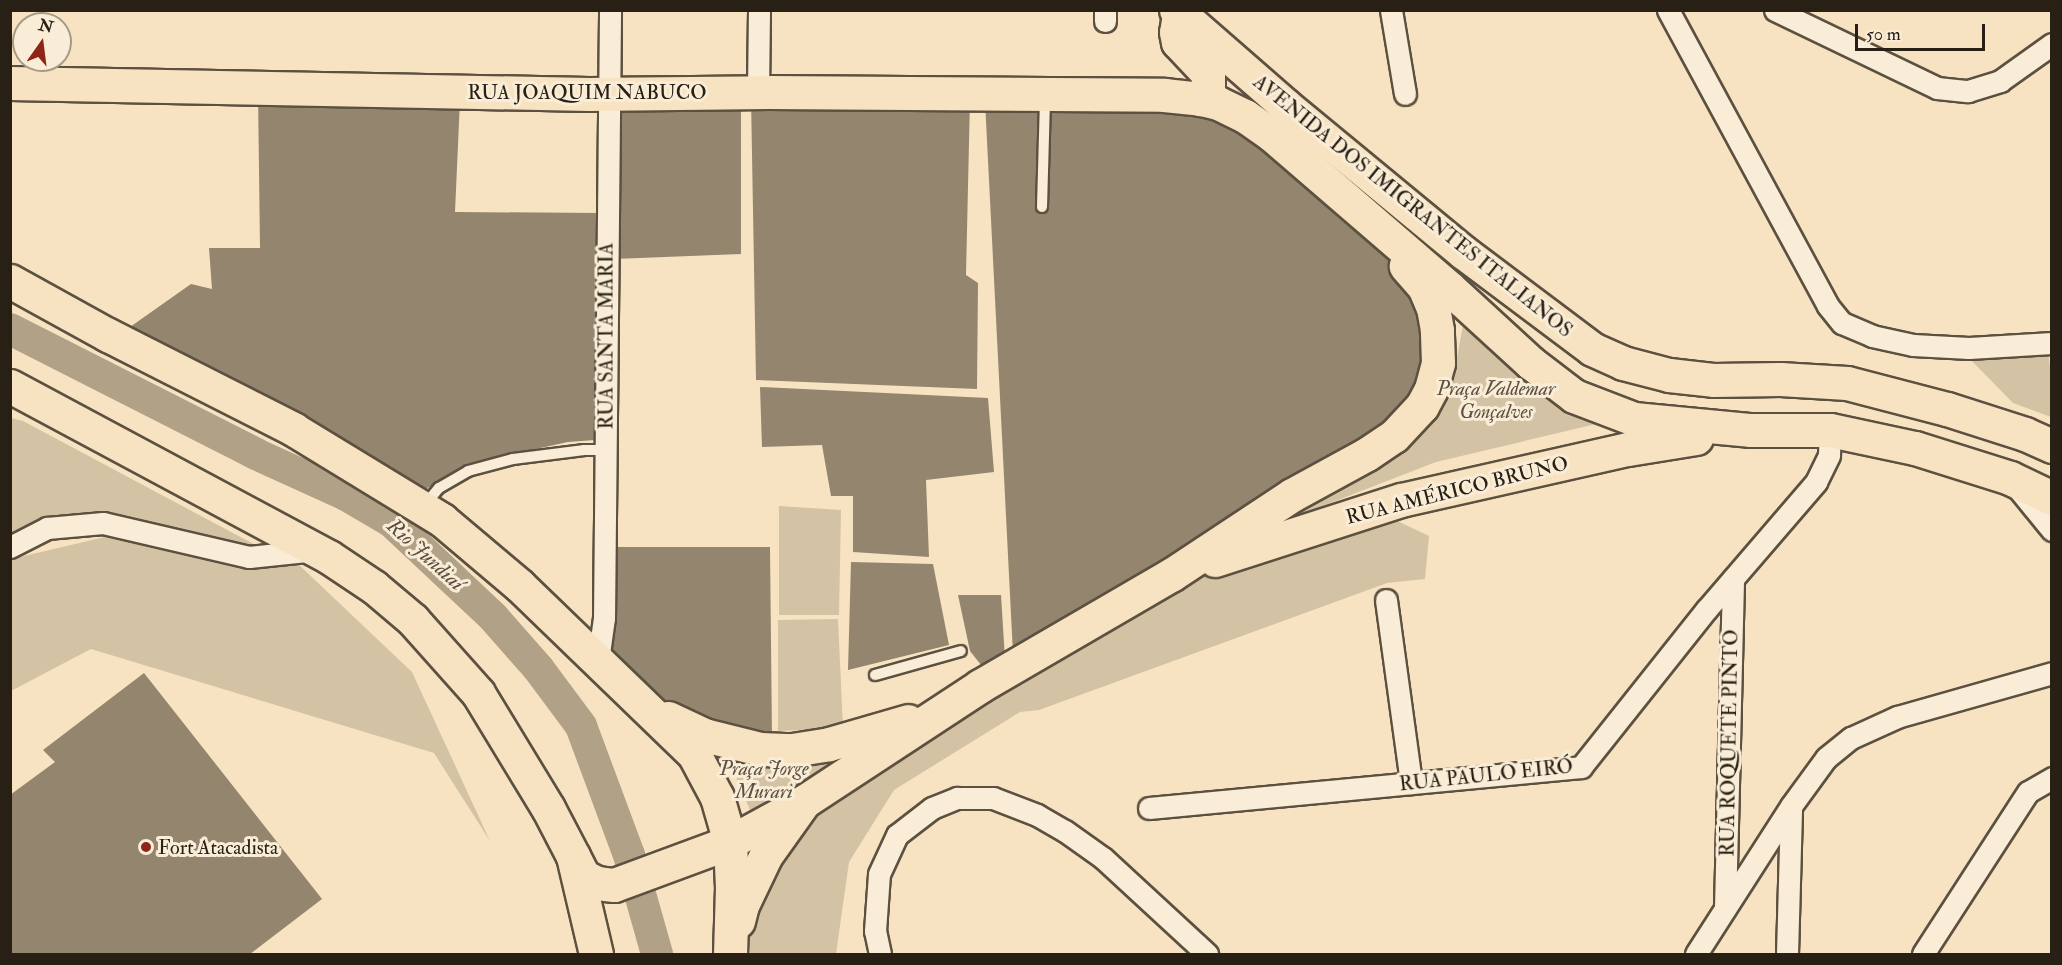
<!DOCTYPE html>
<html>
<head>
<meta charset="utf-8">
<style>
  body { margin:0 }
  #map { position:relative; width:2062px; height:965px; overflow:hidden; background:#f7e3c1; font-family:"IM FELL Double Pica",serif }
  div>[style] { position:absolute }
  .green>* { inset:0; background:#d4c2a4 }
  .river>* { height:32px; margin:-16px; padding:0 16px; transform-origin:16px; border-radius:16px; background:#b1a187 }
  .building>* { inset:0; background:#94856e }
  .roads { filter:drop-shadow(2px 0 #5c5140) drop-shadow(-2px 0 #5c5140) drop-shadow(0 2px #5c5140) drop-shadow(0 -2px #5c5140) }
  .lane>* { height:10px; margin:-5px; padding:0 5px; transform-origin:5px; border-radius:5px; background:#faedd7 }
  .street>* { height:21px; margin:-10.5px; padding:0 10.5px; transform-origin:10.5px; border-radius:10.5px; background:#faedd7 }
  .primary>* { height:33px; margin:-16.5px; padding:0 16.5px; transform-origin:16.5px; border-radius:16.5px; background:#f7e3c1 }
  .dots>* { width:16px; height:16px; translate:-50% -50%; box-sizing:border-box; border:3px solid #faedd7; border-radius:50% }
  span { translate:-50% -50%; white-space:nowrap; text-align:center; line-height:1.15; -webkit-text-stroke:6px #faedd7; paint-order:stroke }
  .street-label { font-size:20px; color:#282015 }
  .park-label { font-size:20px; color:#5c5140; font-style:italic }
  .poi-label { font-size:20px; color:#282015 }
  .left { translate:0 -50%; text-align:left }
  .water-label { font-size:21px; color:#584d3d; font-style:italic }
  .frame { position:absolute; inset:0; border:12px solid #282015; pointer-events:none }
  .north { position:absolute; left:12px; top:12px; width:60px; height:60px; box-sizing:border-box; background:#faedd7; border:2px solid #a69b89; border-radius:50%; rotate:14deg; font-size:16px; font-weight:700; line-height:24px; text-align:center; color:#282015 }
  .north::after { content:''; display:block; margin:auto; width:21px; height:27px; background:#8f2418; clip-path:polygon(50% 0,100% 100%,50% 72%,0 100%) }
  .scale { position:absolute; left:1855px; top:24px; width:130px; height:27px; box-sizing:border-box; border:3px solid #282015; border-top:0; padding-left:8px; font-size:18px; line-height:21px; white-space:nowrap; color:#282015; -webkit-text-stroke:4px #faedd7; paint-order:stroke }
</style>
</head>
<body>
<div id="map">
  <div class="green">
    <div style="clip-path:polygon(1465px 315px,1596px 424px,1436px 462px,1284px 521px,1391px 458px,1422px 428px,1451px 389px)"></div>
    <div style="clip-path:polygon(2047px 346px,2052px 381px,2051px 417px,2013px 403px,1965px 354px)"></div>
    <div style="clip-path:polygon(11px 418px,23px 421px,261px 548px,105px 514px,11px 539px)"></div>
    <div style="clip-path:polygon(779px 506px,841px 510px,839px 615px,779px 615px)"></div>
    <div style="clip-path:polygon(1389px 517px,1429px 536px,1425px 579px,1387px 583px,1039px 710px,1020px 712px,894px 790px,849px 862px,836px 954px,738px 954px,773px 862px,839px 793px,1035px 668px,1181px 584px,1363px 521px)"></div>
    <div style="clip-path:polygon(105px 537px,243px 569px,297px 563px,412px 672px,490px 841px,434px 753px,91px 649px,11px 691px,11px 559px)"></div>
    <div style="clip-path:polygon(838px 619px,843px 728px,778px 731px,778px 620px)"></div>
    <div style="clip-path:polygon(877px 742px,752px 815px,725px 750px)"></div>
  </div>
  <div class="river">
    <div style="left:10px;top:329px;width:276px;rotate:26.9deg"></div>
    <div style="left:256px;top:454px;width:99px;rotate:24.5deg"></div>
    <div style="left:346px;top:495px;width:53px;rotate:30.4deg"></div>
    <div style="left:392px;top:522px;width:139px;rotate:43.2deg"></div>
    <div style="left:493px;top:617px;width:68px;rotate:48.6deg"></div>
    <div style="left:538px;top:668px;width:72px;rotate:53.4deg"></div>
    <div style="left:581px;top:726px;width:138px;rotate:69.6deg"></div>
    <div style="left:629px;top:855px;width:103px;rotate:74.2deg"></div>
  </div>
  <div class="building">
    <div style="clip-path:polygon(258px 93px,460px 100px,455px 212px,600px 213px,595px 440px,568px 442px,466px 464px,421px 492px,130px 327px,191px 284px,212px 289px,209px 248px,260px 248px)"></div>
    <div style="clip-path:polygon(751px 98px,970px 99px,966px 275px,978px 283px,977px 389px,756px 380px)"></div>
    <div style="clip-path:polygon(985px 101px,1190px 104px,1237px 121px,1383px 246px,1422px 304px,1429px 348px,1400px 422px,1013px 654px)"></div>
    <div style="clip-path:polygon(741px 104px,741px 254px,614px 259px,621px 105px)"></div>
    <div style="clip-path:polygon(760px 387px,988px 398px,994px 472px,926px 480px,929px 557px,853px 552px,853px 496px,831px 496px,822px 445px,762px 447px)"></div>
    <div style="clip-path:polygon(616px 547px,770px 547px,772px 738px,707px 725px,655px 697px,608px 654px,615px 620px)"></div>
    <div style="clip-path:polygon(851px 562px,933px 564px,949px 645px,848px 670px)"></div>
    <div style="clip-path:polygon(958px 595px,1001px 595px,1005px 659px,985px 670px,970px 651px)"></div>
    <div style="clip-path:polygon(144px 673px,322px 899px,250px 954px,10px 954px,10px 795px,55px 762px,43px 750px)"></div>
  </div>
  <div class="roads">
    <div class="lane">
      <div style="left:1042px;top:207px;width:110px;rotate:-88.4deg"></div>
      <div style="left:425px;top:505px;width:22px;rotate:-51deg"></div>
      <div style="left:439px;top:488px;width:34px;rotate:-30deg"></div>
      <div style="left:468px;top:471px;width:47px;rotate:-14.9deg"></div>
      <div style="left:513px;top:459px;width:72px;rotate:-7.2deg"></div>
      <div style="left:584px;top:450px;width:21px"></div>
      <div style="left:875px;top:675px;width:89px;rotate:-15.6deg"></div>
    </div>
    <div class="street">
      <div style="left:1391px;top:10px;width:85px;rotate:80.5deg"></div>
      <div style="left:1668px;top:10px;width:336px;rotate:61.6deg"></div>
      <div style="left:1828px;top:306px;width:22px;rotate:51deg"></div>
      <div style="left:1842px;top:323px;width:33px;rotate:23deg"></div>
      <div style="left:1872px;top:336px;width:42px;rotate:12.4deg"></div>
      <div style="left:1913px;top:345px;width:56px;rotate:3.1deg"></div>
      <div style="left:1969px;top:348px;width:83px;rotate:-3.4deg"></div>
      <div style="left:1775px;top:10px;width:180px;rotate:25.7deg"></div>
      <div style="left:1937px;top:88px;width:31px;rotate:6deg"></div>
      <div style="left:1968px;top:91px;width:34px;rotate:-17deg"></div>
      <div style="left:2000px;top:81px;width:64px;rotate:-35.4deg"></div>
      <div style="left:1105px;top:21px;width:11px;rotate:-90deg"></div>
      <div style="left:758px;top:92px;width:82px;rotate:-89.3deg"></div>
      <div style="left:2016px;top:486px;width:57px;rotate:50.7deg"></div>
      <div style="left:10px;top:547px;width:42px;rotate:-27.2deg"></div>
      <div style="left:47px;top:528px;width:56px;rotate:-5.1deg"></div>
      <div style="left:103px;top:523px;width:150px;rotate:13.1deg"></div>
      <div style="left:249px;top:557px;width:67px;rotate:-6deg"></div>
      <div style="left:1386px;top:600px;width:185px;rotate:82.2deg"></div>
      <div style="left:598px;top:661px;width:43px;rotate:-82.1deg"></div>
      <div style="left:604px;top:618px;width:608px;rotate:-89.43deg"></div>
      <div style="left:1149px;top:808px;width:434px;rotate:-5.4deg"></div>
      <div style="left:1581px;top:767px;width:201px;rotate:-51.5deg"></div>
      <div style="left:1706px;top:610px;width:169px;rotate:-49.3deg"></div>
      <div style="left:1816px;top:482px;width:30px;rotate:-64deg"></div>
      <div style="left:1829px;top:455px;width:25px;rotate:-88deg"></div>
      <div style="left:1725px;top:908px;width:329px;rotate:-88.6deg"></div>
      <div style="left:880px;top:954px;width:24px;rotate:-102deg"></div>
      <div style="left:875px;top:931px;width:57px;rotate:-86deg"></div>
      <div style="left:879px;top:874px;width:43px;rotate:-65.2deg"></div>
      <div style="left:897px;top:835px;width:44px;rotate:-37.6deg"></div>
      <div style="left:932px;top:808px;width:27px;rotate:-22deg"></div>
      <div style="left:957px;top:798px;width:36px"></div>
      <div style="left:993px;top:798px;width:47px;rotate:21.1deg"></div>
      <div style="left:1037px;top:815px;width:32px;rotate:30deg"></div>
      <div style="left:1065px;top:831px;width:47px;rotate:35.4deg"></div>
      <div style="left:1103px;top:858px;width:142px;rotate:42.7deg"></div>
      <div style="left:1696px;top:954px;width:176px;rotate:-57.3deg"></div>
      <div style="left:1791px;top:806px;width:59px;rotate:-53.9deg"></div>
      <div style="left:1826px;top:758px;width:32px;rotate:-39deg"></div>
      <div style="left:1851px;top:738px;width:51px;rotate:-24.5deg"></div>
      <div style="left:1897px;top:717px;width:161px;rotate:-15.8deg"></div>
      <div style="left:1787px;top:954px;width:147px;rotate:-88.4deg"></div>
      <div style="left:1923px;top:954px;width:193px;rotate:-57.1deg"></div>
      <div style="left:2028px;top:792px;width:28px;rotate:-30deg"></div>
    </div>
    <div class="primary">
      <div style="left:1176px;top:10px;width:146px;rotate:41.1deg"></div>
      <div style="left:1286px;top:106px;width:229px;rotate:39.5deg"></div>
      <div style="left:1463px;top:252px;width:161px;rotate:36.9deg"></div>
      <div style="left:1592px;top:349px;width:34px;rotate:24deg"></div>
      <div style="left:1623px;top:363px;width:48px;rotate:14.6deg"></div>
      <div style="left:1669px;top:375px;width:44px;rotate:6.5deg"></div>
      <div style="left:1713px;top:380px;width:67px;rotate:-0.9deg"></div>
      <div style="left:1780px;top:379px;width:67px;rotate:3.4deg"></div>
      <div style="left:1847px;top:383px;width:103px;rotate:14.6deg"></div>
      <div style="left:1947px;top:409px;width:82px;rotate:17.8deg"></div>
      <div style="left:2025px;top:434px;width:30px;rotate:24deg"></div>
      <div style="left:1179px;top:14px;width:18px;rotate:99deg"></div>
      <div style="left:1176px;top:32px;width:10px;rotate:79deg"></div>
      <div style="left:1178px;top:42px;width:44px;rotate:46.8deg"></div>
      <div style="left:1208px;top:74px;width:11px;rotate:90deg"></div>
      <div style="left:1208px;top:85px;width:16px;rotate:117deg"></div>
      <div style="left:10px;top:83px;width:579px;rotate:1.09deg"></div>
      <div style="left:589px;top:94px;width:179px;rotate:-0.6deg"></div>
      <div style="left:768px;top:92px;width:396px;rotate:0.4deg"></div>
      <div style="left:1164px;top:95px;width:37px;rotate:6deg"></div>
      <div style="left:1201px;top:99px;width:17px;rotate:13deg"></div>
      <div style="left:1218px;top:103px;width:30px;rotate:26deg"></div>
      <div style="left:1245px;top:116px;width:33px;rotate:35deg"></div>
      <div style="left:1272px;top:135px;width:233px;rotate:40.8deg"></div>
      <div style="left:1448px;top:287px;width:113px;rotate:42.5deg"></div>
      <div style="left:1531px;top:363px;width:54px;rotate:37.5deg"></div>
      <div style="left:1574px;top:396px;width:64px;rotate:21deg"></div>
      <div style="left:1634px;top:419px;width:118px;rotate:5.4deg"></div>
      <div style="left:1751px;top:430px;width:79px"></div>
      <div style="left:1830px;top:430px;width:87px;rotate:12deg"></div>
      <div style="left:1915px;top:448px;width:100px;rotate:17.5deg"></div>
      <div style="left:2010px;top:478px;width:47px;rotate:25.5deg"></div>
      <div style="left:10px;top:281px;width:112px;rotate:28.9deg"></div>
      <div style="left:108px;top:335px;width:208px;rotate:26.9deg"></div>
      <div style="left:293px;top:429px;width:175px;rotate:31.4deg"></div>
      <div style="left:442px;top:520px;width:101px;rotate:40.2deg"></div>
      <div style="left:519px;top:585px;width:243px;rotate:44deg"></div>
      <div style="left:694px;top:754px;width:49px;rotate:61.9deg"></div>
      <div style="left:717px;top:797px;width:47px;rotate:73.9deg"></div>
      <div style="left:730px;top:842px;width:45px;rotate:87.5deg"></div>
      <div style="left:732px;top:887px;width:67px;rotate:91.7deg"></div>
      <div style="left:10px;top:386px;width:362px;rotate:28.2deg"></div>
      <div style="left:329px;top:557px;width:54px;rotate:33.7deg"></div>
      <div style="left:374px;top:587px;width:51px;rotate:40.2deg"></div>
      <div style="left:413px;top:620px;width:98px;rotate:48.3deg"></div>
      <div style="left:478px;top:693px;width:135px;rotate:58.7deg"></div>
      <div style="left:548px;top:808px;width:54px;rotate:62.5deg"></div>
      <div style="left:573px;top:856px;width:101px;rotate:76.8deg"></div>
      <div style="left:1215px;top:560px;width:195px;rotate:-17.9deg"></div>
      <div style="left:1401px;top:500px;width:233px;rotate:-12.7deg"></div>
      <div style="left:1628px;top:449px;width:69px;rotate:-9.2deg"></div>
      <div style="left:668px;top:718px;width:40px;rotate:25deg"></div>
      <div style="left:704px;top:735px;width:58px;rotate:14deg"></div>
      <div style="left:760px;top:749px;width:32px;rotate:2deg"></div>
      <div style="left:792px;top:750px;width:37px;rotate:-9deg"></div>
      <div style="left:829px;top:744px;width:82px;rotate:-16.2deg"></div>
      <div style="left:573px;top:856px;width:22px;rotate:63deg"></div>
      <div style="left:583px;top:876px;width:16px;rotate:27deg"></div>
      <div style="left:597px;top:883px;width:17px;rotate:7deg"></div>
      <div style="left:614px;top:885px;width:124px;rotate:-20.3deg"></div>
      <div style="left:730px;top:842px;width:85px;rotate:-28.7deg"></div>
      <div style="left:805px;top:801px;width:209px;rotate:-33.3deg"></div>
      <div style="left:980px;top:686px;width:221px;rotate:-30.2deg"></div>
      <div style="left:1171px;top:575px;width:145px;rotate:-33.5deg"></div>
      <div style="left:1292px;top:495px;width:85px;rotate:-28.7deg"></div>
      <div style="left:1367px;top:454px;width:32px;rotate:-34deg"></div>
      <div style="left:1394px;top:436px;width:41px;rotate:-47deg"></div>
      <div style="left:1422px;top:406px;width:19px;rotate:-62deg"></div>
      <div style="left:1431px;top:389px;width:27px;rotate:-75deg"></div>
      <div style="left:1438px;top:363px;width:33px;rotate:-92deg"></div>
      <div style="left:1437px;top:330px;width:22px;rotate:-100deg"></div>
      <div style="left:1433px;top:308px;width:23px;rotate:-113deg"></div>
      <div style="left:1424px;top:287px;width:28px;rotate:-131deg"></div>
      <div style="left:738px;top:921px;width:16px;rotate:-76deg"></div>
      <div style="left:742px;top:905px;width:55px;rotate:-64.4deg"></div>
      <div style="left:766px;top:855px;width:60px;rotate:-54.5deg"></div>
    </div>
  </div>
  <div class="dots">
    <div style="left:146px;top:847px;background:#8f2418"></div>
  </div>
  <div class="street-label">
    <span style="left:587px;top:92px">RUA JOAQUIM NABUCO</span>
    <span style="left:1413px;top:206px;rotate:39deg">AVENIDA DOS IMIGRANTES ITALIANOS</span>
    <span style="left:606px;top:336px;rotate:-90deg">RUA SANTA MARIA</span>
    <span style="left:1457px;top:490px;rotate:-14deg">RUA AMÉRICO BRUNO</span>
    <span style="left:1729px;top:743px;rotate:-89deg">RUA ROQUETE PINTO</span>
    <span style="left:1486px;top:775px;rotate:-6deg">RUA PAULO EIRÓ</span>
  </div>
  <div class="park-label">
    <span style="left:1496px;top:400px">Praça Valdemar<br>Gonçalves</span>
    <span style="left:764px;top:780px">Praça Jorge<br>Murari</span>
  </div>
  <div class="poi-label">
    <span class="left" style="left:158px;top:847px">Fort Atacadista</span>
  </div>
  <div class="water-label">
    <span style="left:425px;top:555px;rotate:42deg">Rio Jundiaí</span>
  </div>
  <div class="frame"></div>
  <div class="north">N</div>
  <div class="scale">50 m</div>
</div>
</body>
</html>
